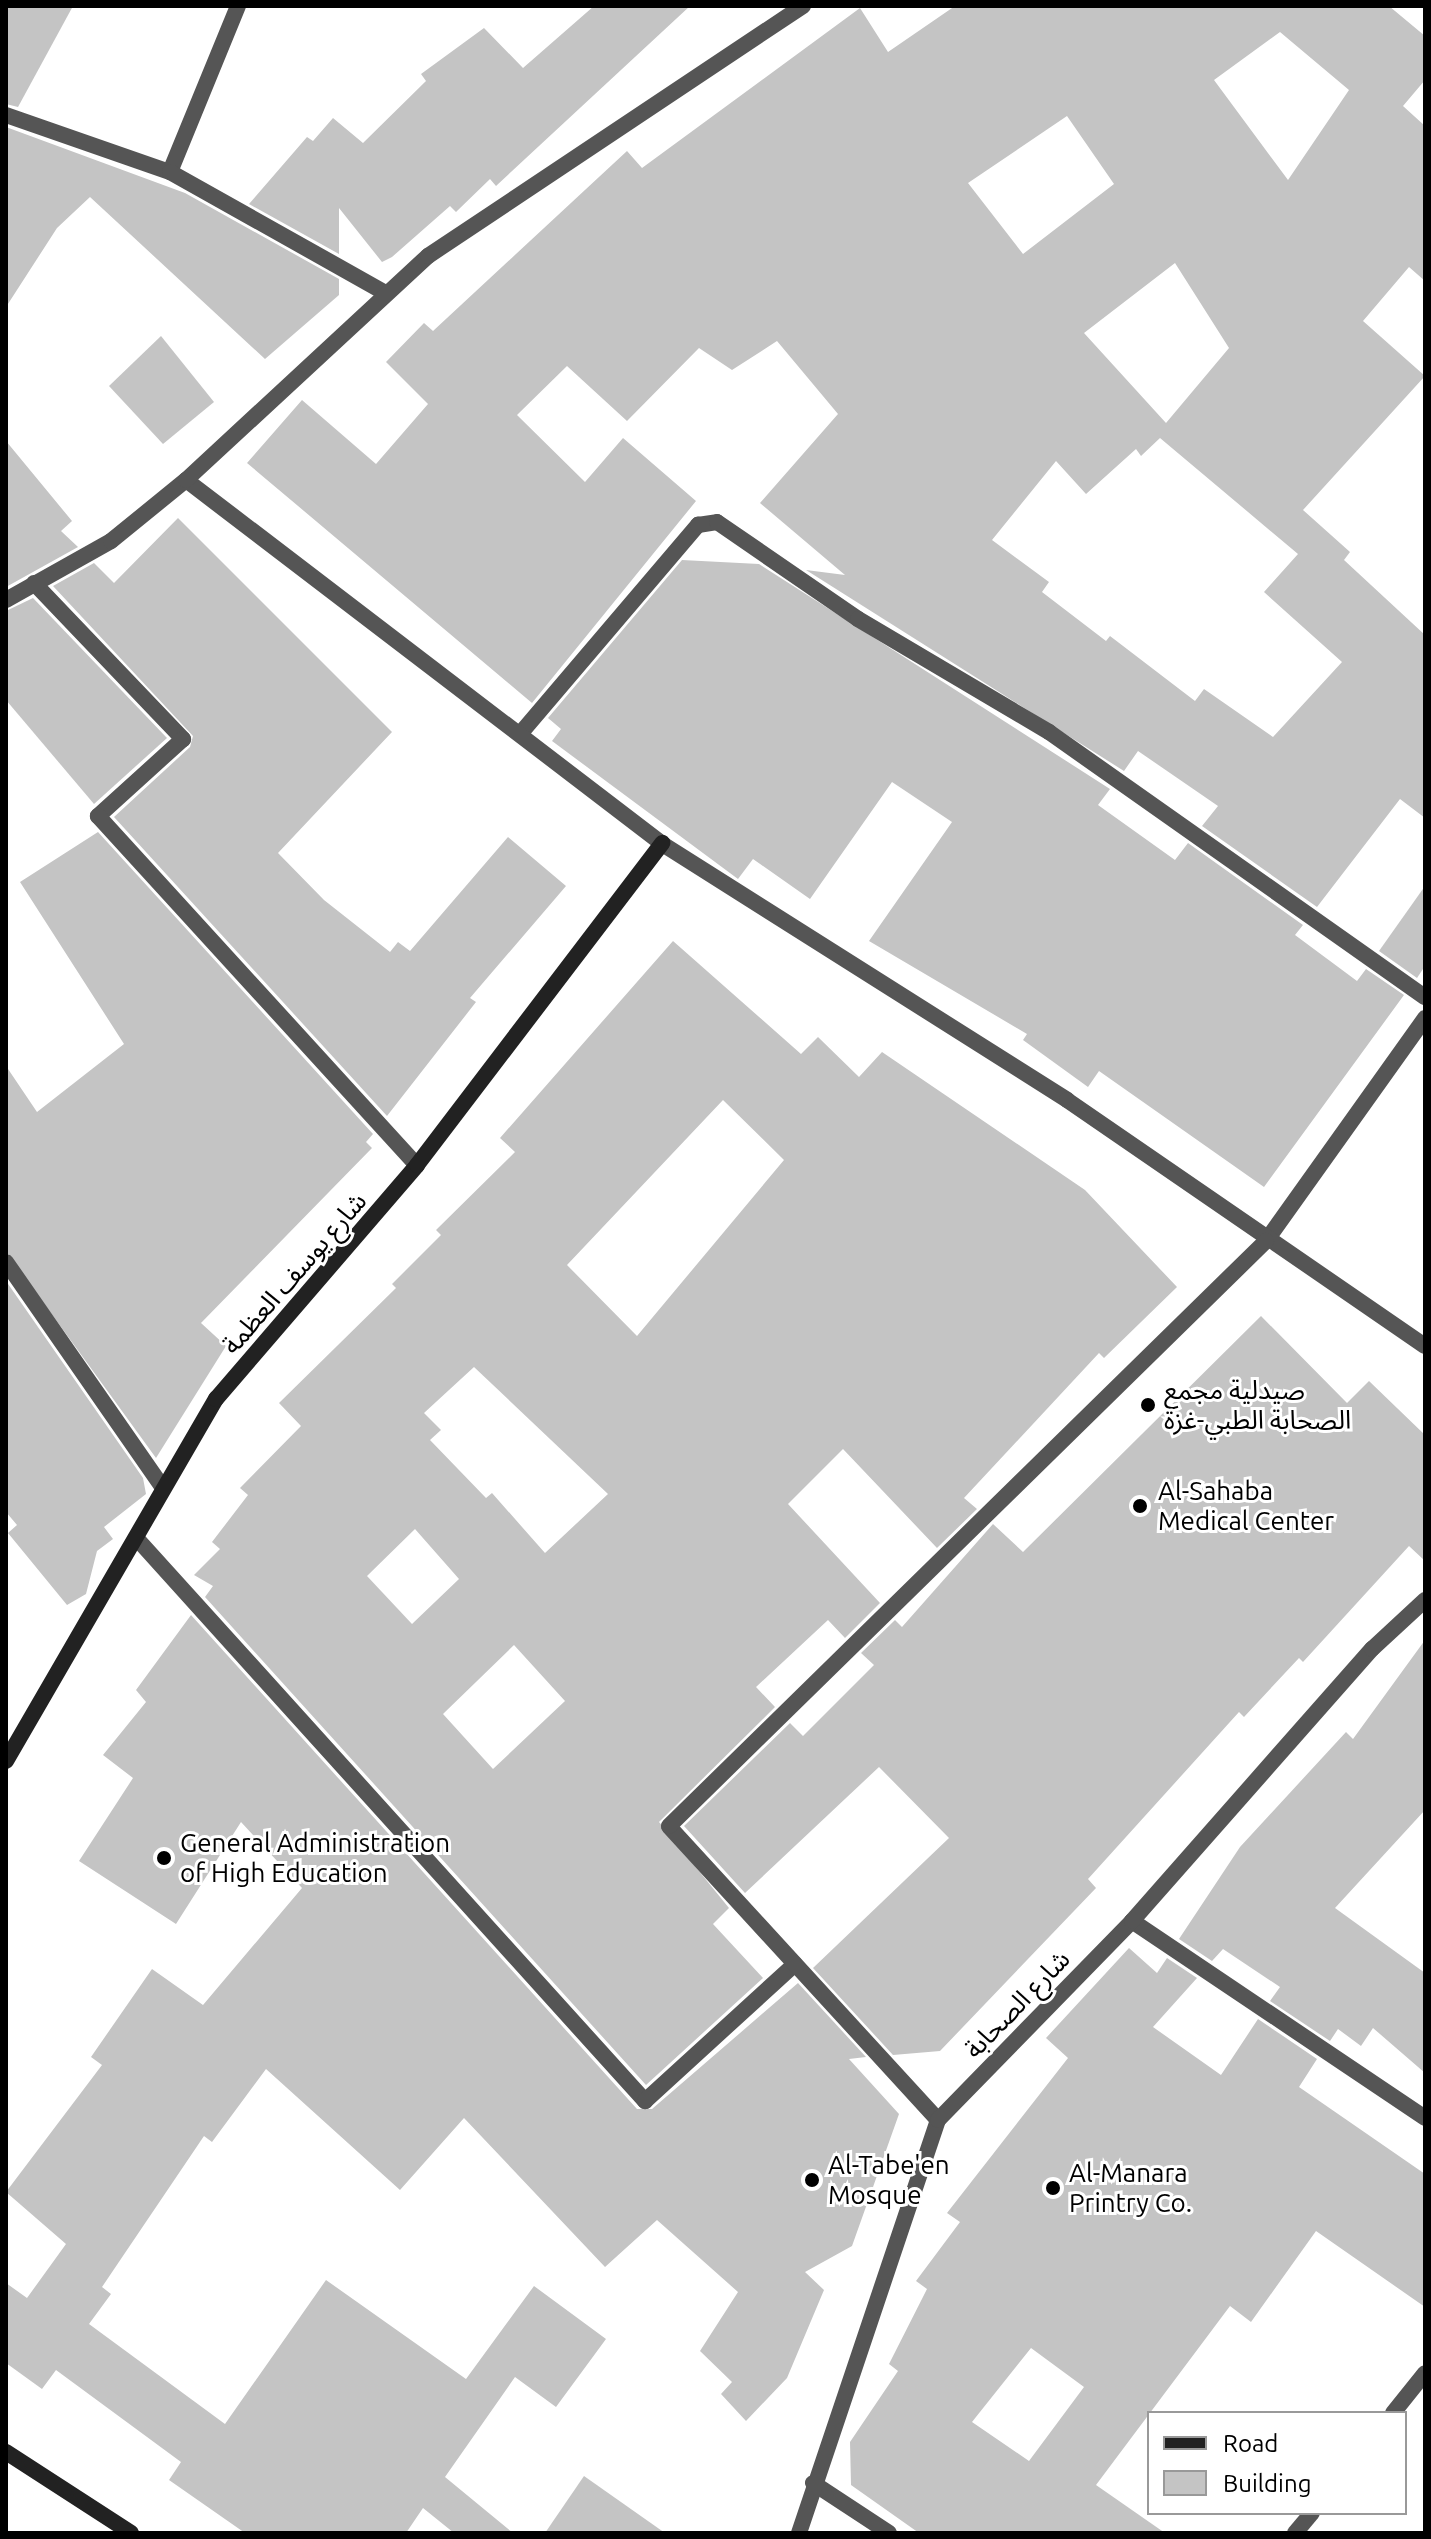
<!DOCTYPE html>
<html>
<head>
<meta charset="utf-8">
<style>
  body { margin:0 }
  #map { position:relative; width:1431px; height:2539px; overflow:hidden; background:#fff; font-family:Ubuntu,"Noto Sans Arabic",sans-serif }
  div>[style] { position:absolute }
  .building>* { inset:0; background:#c4c4c4 }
  .lane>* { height:16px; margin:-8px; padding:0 8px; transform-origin:8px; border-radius:8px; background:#555 }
  .street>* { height:16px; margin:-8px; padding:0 8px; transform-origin:8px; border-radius:8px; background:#555 }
  .secondary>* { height:16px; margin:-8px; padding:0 8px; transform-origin:8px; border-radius:8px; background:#222 }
  .dots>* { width:22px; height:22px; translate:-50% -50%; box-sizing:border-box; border:4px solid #fff; border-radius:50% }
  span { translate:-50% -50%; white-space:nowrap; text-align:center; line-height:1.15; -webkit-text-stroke:6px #fff; paint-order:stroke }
  .street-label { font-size:26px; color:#000 }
  .poi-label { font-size:26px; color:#000 }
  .left { translate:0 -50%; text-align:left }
  .frame { position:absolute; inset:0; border:8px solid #000; pointer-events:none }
  .legend { position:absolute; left:1147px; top:2411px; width:260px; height:104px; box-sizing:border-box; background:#fff; border:2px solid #999; margin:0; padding:10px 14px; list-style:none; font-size:24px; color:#000 }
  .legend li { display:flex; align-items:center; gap:16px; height:40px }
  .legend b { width:40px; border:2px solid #999 }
</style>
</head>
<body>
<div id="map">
  <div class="building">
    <div style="clip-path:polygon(6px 6px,73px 6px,18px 107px,6px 104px)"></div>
    <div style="clip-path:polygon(594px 6px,690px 6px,496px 186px,490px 179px,456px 212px,450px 206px,392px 257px,382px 262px,339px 208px,339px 254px,249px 204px,307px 137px,313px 141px,333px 118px,363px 143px,426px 81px,421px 74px,484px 28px,523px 68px)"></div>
    <div style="clip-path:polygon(evenodd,955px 6px,1389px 6px,1425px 36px,1425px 80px,1403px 106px,1425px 126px,1425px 281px,1409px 267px,1363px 321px,1425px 376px,1303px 510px,1350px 552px,1344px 560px,1425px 635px,1425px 818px,1400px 799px,1317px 907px,1202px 826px,1218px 806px,1138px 751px,1124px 771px,806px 570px,845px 575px,760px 503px,838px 414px,777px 341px,732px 370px,699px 348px,627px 421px,567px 366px,517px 415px,585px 482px,623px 438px,696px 501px,532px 703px,247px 463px,302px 400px,376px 464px,428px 404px,386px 362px,424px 323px,433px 331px,627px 151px,642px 168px,860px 8px,888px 52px,955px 6px,1280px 32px,1349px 90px,1288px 180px,1214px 80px,1280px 32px,955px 6px,1067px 116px,1114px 184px,1023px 254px,968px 183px,1067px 116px,955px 6px,1175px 263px,1229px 348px,1166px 423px,1084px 333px,1175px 263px,955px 6px,1160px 438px,1298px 554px,1264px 592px,1342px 662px,1273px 737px,1204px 689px,1195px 701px,1110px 636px,1106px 641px,1042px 592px,1049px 582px,992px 540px,1056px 461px,1086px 494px,1136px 449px,1141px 456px,1160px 438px)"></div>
    <div style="clip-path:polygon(6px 127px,185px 193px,339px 279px,339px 295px,265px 359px,90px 197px,57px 228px,6px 307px)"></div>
    <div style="clip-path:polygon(161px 336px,214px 402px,163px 444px,109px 386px)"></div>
    <div style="clip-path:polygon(6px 441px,72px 521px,61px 531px,78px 547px,6px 587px)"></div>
    <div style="clip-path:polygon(178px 518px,392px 732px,278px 853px,324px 900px,390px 952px,398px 942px,410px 951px,508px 837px,566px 886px,470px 998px,476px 1002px,387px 1116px,114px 817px,190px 747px,193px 736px,53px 586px,94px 563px,114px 583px)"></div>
    <div style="clip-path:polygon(682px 560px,759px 564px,1110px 789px,1098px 805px,1175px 860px,1188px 843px,1303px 925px,1295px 935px,1357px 981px,1366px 969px,1404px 995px,1264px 1187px,1099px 1071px,1088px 1087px,1023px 1040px,1027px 1034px,869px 941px,952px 822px,892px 782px,810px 899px,753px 859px,738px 879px,552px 741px,561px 729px,548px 718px)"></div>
    <div style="clip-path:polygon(33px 598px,167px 738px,94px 804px,6px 700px,6px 611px)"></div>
    <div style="clip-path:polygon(98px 832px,373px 1134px,366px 1142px,372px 1148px,201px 1323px,226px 1346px,156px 1458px,6px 1251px,6px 1066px,37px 1112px,124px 1044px,20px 882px)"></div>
    <div style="clip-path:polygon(1425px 886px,1425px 966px,1417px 978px,1379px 951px)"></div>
    <div style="clip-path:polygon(evenodd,673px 941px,801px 1054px,818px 1037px,859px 1077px,882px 1052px,1085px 1190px,1177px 1287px,1104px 1358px,1099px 1353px,964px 1498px,977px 1509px,937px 1548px,843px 1449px,788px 1504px,880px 1603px,845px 1638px,828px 1620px,756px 1687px,775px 1707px,659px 1822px,729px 1908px,713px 1924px,763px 1978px,646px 2085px,205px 1597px,213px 1586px,194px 1575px,220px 1549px,212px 1542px,248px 1495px,240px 1488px,301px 1426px,279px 1403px,396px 1288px,392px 1284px,441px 1235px,436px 1230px,515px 1152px,500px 1138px,673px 941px,723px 1100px,784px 1160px,637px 1336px,567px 1265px,723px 1100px,673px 941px,474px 1367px,608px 1494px,545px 1553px,492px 1493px,486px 1498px,430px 1440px,441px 1430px,424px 1413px,474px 1367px,673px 941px,415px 1529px,459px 1579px,412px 1624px,367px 1576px,415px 1529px,673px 941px,514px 1645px,565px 1701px,493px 1769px,443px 1714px,514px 1645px)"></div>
    <div style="clip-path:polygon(6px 1281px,143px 1478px,146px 1494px,104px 1527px,113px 1539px,97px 1551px,86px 1594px,67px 1605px,8px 1533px,17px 1525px,6px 1512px)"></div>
    <div style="clip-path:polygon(1261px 1316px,1347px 1403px,1369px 1381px,1425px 1435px,1425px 1561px,1409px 1546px,1303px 1662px,1299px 1658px,1244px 1717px,1239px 1712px,1088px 1879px,1096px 1888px,940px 2051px,893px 2055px,813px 1968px,949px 1838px,879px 1767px,745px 1893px,684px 1826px,790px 1723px,803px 1736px,874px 1665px,861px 1653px,895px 1620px,902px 1627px,993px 1524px,1023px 1552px)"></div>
    <div style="clip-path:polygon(191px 1615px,637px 2109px,652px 2109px,798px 1983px,866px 2057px,849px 2059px,899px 2114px,852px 2246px,805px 2272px,824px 2290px,787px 2378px,746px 2421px,721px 2394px,732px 2382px,700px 2351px,738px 2292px,657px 2220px,605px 2267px,464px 2118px,400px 2190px,266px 2069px,212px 2142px,204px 2136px,102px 2287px,111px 2294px,89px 2324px,225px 2424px,326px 2280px,466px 2379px,534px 2286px,606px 2339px,556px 2407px,515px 2377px,445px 2477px,513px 2533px,454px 2533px,423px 2508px,406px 2533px,245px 2533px,169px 2480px,181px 2462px,56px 2370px,42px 2389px,6px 2363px,6px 2283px,27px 2298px,66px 2244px,6px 2192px,102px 2065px,91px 2057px,152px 1969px,203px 2005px,302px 1888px,241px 1822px,176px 1924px,79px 1861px,133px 1778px,103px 1755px,146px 1702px,136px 1690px)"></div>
    <div style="clip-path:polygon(1425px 1640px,1425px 1810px,1335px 1908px,1425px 1973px,1425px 2073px,1373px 2028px,1361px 2046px,1338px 2029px,1330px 2041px,1270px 2001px,1280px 1987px,1223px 1949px,1212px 1961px,1179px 1939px,1240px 1847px,1346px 1732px,1353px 1739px)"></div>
    <div style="clip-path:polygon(evenodd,1129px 1948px,1157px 1973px,1167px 1958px,1197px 1978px,1153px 2027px,1221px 2075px,1258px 2019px,1317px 2059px,1299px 2087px,1425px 2174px,1425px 2307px,1316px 2231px,1251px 2322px,1230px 2306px,1096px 2485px,1165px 2533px,919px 2533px,851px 2485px,850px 2442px,898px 2371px,889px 2364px,927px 2289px,916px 2281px,960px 2222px,947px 2213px,1068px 2058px,1046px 2038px,1129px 1948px,1031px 2348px,1084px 2387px,1029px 2461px,972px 2422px,1031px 2348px)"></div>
    <div style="clip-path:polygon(584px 2476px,665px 2533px,545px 2533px)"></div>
  </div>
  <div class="lane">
    <div style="left:6px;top:115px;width:174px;rotate:19.2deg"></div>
    <div style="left:520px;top:734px;width:275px;rotate:-49.6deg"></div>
    <div style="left:698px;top:525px;width:19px;rotate:-9deg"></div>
    <div style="left:717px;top:522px;width:171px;rotate:34.5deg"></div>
    <div style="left:858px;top:619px;width:222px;rotate:30.6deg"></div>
    <div style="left:1049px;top:732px;width:460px;rotate:35.2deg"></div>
    <div style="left:1266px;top:1241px;width:274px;rotate:-54.5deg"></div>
  </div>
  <div class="street">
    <div style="left:238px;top:6px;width:179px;rotate:112.3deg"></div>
    <div style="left:170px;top:172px;width:245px;rotate:29.3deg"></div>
    <div style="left:186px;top:480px;width:601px;rotate:37.37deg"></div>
    <div style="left:664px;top:845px;width:477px;rotate:32.3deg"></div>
    <div style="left:1067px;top:1100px;width:434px;rotate:34.5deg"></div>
    <div style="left:34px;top:583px;width:216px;rotate:46.3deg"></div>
    <div style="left:183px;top:739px;width:115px;rotate:137.8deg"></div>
    <div style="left:98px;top:816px;width:473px;rotate:47.6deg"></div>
    <div style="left:6px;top:600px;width:120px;rotate:-29.3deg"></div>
    <div style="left:111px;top:541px;width:97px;rotate:-39.1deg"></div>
    <div style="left:186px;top:480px;width:330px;rotate:-42.8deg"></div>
    <div style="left:428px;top:256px;width:451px;rotate:-33.7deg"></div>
    <div style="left:6px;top:1262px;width:272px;rotate:55.2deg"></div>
    <div style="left:139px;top:1541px;width:755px;rotate:47.9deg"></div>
    <div style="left:645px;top:2101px;width:203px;rotate:-42.4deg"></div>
    <div style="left:1132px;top:1921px;width:353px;rotate:33.9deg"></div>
    <div style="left:938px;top:2120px;width:398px;rotate:-132.5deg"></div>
    <div style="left:669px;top:1826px;width:836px;rotate:-44.42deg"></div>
    <div style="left:1393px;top:2413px;width:51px;rotate:-51.3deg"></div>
    <div style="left:813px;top:2483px;width:91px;rotate:33.3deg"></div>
    <div style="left:799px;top:2533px;width:436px;rotate:-71.4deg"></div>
    <div style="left:938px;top:2120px;width:278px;rotate:-45.7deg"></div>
    <div style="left:1132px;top:1921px;width:363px;rotate:-48.6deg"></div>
    <div style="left:1372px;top:1649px;width:72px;rotate:-42.8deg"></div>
    <div style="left:1295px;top:2533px;width:26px;rotate:-50deg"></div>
  </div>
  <div class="secondary">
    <div style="left:6px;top:1761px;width:419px;rotate:-59.9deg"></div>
    <div style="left:216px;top:1399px;width:308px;rotate:-49.3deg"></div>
    <div style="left:417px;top:1165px;width:405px;rotate:-52.7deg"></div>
    <div style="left:6px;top:2452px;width:149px;rotate:32.9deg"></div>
  </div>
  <div class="dots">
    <div style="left:1148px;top:1405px;background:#000"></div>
    <div style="left:1140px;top:1506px;background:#000"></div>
    <div style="left:164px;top:1858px;background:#000"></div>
    <div style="left:812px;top:2180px;background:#000"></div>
    <div style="left:1053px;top:2188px;background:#000"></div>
  </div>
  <div class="street-label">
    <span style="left:294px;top:1273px;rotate:-49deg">شارع يوسف العظمة</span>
    <span style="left:1017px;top:2004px;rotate:-46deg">شارع الصحابة</span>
  </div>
  <div class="poi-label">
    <span class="left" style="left:1164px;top:1405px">صيدلية مجمع<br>الصحابة الطبي-غزة</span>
    <span class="left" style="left:1158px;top:1506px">Al-Sahaba<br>Medical Center</span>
    <span class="left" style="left:180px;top:1858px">General Administration<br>of High Education</span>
    <span class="left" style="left:828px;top:2180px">Al-Tabe'en<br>Mosque</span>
    <span class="left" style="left:1069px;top:2188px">Al-Manara<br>Printry Co.</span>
  </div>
  <div class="frame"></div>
  <ul class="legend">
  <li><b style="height:10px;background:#222"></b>Road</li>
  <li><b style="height:22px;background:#c4c4c4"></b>Building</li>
  </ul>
</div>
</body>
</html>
